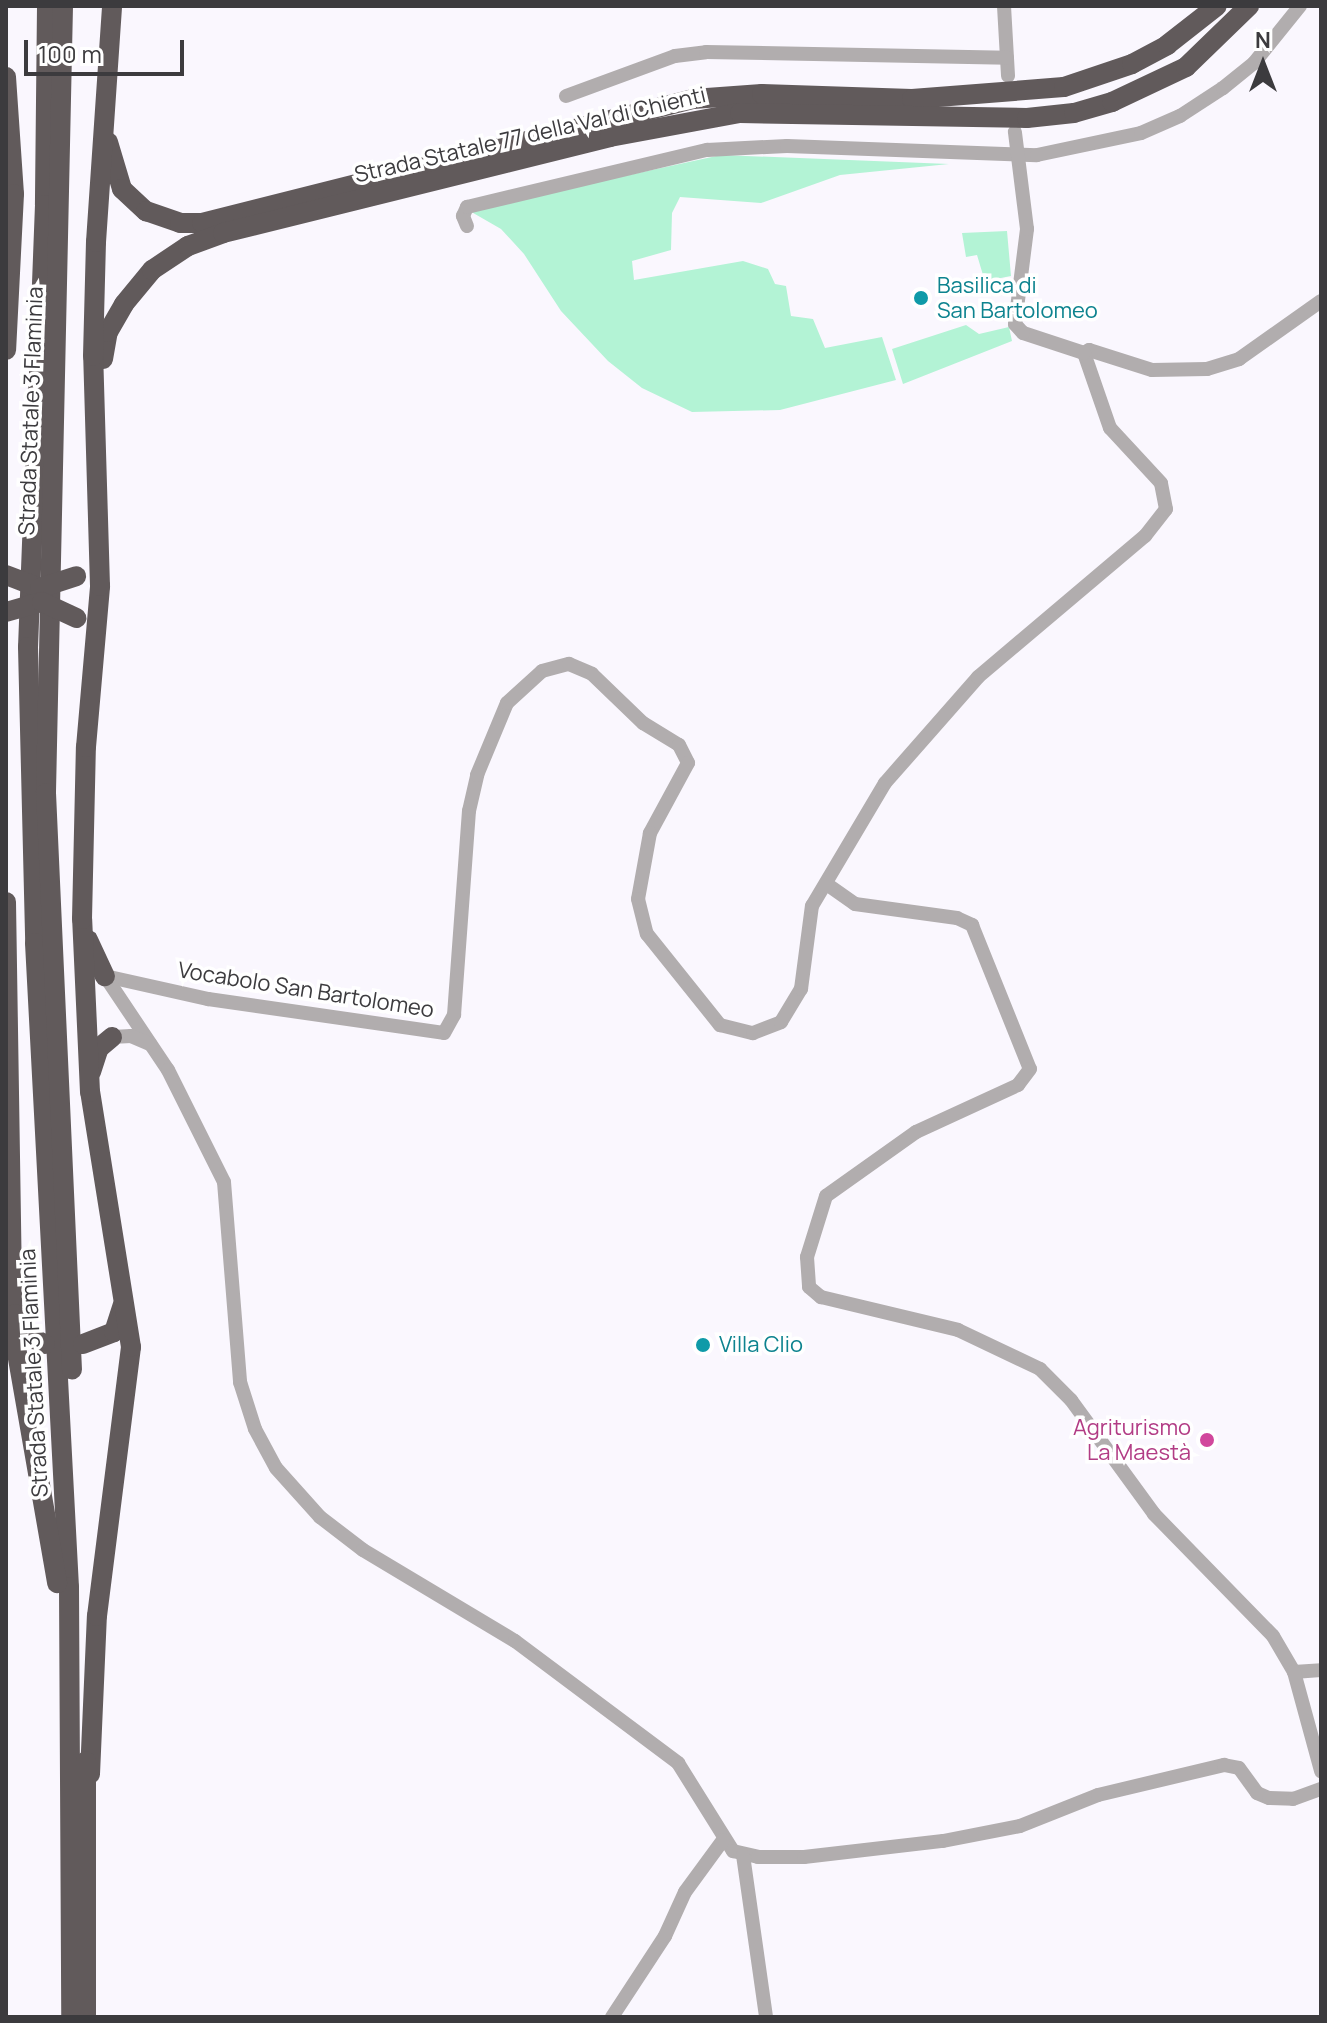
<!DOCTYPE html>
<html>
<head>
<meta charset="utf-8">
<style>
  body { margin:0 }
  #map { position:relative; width:1327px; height:2023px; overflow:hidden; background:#faf7fe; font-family:Manrope,sans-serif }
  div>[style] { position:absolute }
  .green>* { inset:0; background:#b3f3d5 }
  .minor>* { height:14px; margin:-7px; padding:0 7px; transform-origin:7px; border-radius:7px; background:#b1adae }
  .highway>* { height:20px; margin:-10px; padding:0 10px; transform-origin:10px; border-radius:10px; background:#615a5b }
  .highway-bridge>* { height:20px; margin:-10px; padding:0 10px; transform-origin:10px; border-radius:10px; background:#615a5b }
  .dots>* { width:22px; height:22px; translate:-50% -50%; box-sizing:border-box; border:4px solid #fff; border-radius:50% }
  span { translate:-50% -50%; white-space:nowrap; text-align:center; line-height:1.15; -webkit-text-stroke:7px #fff; paint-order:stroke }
  .street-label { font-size:22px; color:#3c3b3e }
  .culture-label { font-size:22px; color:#0d838f }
  .left { translate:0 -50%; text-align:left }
  .hotel-label { font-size:22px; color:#b23c85 }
  .right { translate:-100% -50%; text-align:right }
  .frame { position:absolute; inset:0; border:8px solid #3c3b3e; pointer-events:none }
  .north { position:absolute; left:1223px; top:24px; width:80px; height:80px; -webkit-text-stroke:6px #fff; paint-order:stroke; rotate:0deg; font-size:22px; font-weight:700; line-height:32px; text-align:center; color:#3c3b3e }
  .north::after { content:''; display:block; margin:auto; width:28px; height:36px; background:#3c3b3e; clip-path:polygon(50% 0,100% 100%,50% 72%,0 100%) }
  .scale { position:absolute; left:24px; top:40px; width:160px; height:36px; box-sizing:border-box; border:4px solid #3c3b3e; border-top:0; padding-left:10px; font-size:24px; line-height:28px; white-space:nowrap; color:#3c3b3e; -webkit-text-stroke:6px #fff; paint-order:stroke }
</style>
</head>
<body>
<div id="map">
  <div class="green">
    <div style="clip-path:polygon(721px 155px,949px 164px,840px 175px,761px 203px,680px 197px,672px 213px,671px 250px,632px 261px,634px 280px,743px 261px,768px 269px,775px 284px,786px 286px,791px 316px,813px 319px,825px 348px,882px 337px,896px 380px,780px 410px,692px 412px,642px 388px,608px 361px,561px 311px,524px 254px,501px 229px,468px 210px)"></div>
    <div style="clip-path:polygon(1007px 231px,1011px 276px,991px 280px,983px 275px,977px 255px,966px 257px,962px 233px)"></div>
    <div style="clip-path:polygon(966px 325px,979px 334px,1009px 327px,1012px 341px,903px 384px,892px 349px)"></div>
  </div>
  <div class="minor">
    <div style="left:1004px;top:6px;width:70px;rotate:86.7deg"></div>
    <div style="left:566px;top:96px;width:116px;rotate:-20.2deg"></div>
    <div style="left:675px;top:56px;width:31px;rotate:-7deg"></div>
    <div style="left:706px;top:52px;width:301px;rotate:1.1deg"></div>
    <div style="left:467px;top:226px;width:11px;rotate:-112deg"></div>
    <div style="left:463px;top:216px;width:10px;rotate:-66deg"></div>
    <div style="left:467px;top:207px;width:247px;rotate:-13.4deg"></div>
    <div style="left:707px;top:150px;width:80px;rotate:-2.9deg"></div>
    <div style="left:787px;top:146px;width:250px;rotate:2.1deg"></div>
    <div style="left:1037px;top:155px;width:106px;rotate:-11.9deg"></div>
    <div style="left:1141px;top:133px;width:43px;rotate:-23.6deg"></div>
    <div style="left:1180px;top:116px;width:51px;rotate:-33.1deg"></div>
    <div style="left:1223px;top:88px;width:40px;rotate:-39deg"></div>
    <div style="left:1254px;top:63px;width:73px;rotate:-51.1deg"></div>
    <div style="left:1084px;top:353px;width:6px;rotate:-31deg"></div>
    <div style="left:1089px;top:350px;width:66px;rotate:17.6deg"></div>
    <div style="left:1152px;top:370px;width:55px;rotate:-1deg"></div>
    <div style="left:1207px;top:369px;width:34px;rotate:-17deg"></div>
    <div style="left:1239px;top:359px;width:100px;rotate:-35.3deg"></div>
    <div style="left:828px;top:885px;width:33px;rotate:35deg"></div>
    <div style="left:855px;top:904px;width:103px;rotate:7.8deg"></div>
    <div style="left:957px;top:918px;width:17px;rotate:25deg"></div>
    <div style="left:972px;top:925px;width:155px;rotate:68.1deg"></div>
    <div style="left:1030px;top:1069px;width:20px;rotate:127deg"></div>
    <div style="left:1018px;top:1085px;width:112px;rotate:155.3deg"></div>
    <div style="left:916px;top:1132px;width:110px;rotate:144.6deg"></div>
    <div style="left:826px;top:1196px;width:64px;rotate:107.3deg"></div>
    <div style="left:807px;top:1257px;width:30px;rotate:86deg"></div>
    <div style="left:809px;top:1287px;width:16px;rotate:40deg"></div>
    <div style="left:821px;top:1297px;width:141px;rotate:13.5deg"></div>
    <div style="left:958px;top:1330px;width:91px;rotate:25.4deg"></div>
    <div style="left:1040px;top:1369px;width:44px;rotate:45deg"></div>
    <div style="left:1071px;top:1400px;width:141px;rotate:53.9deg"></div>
    <div style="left:1154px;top:1514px;width:170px;rotate:45.7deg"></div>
    <div style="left:1273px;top:1636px;width:42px;rotate:59.7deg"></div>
    <div style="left:1294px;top:1672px;width:27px;rotate:-4deg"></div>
    <div style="left:105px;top:976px;width:106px;rotate:12.6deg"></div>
    <div style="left:208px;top:999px;width:238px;rotate:8.2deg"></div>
    <div style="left:444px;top:1033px;width:21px;rotate:-61deg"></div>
    <div style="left:454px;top:1015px;width:205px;rotate:-85.8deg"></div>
    <div style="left:469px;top:811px;width:37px;rotate:-77deg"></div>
    <div style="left:477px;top:775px;width:78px;rotate:-67.4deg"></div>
    <div style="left:507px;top:703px;width:47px;rotate:-42.4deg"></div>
    <div style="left:542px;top:671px;width:28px;rotate:-15deg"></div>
    <div style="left:569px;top:664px;width:25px;rotate:23deg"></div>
    <div style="left:592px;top:674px;width:71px;rotate:43.9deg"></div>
    <div style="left:643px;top:723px;width:42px;rotate:31.4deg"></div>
    <div style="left:679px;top:745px;width:20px;rotate:63deg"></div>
    <div style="left:688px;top:763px;width:80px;rotate:118.5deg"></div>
    <div style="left:650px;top:833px;width:67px;rotate:100.3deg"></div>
    <div style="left:638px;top:899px;width:36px;rotate:76deg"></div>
    <div style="left:647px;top:934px;width:117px;rotate:51.3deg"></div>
    <div style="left:720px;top:1025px;width:34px;rotate:14deg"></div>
    <div style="left:753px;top:1033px;width:30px;rotate:-21deg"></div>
    <div style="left:781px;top:1022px;width:39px;rotate:-59deg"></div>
    <div style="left:801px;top:989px;width:84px;rotate:-82.5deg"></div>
    <div style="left:812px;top:906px;width:143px;rotate:-59.3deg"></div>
    <div style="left:885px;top:783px;width:141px;rotate:-48.7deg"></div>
    <div style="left:978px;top:677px;width:219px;rotate:-40.2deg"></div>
    <div style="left:1145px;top:536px;width:34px;rotate:-52deg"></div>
    <div style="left:1166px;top:509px;width:26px;rotate:-101deg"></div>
    <div style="left:1161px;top:483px;width:75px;rotate:-132.8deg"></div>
    <div style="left:1110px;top:428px;width:79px;rotate:-109.1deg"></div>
    <div style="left:1084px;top:353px;width:64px;rotate:-161.8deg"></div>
    <div style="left:1023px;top:333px;width:12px;rotate:-132deg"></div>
    <div style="left:1015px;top:324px;width:96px;rotate:-82.8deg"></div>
    <div style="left:1027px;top:229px;width:98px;rotate:-97.1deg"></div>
    <div style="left:105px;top:976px;width:113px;rotate:56.2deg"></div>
    <div style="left:168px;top:1070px;width:125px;rotate:63.4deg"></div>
    <div style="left:224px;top:1182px;width:201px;rotate:85.4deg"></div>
    <div style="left:240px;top:1382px;width:49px;rotate:72.3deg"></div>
    <div style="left:255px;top:1429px;width:44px;rotate:61.7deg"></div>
    <div style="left:276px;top:1468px;width:66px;rotate:48.1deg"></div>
    <div style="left:320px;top:1517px;width:54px;rotate:37.5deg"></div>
    <div style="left:363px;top:1550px;width:177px;rotate:30.9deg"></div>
    <div style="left:515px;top:1641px;width:204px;rotate:36.8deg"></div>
    <div style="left:678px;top:1763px;width:104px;rotate:58deg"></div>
    <div style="left:733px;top:1851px;width:26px;rotate:13deg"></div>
    <div style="left:758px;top:1857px;width:46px"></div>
    <div style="left:804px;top:1857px;width:140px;rotate:-6.6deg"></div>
    <div style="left:943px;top:1841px;width:78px;rotate:-11deg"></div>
    <div style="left:1020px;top:1826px;width:84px;rotate:-21.7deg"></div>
    <div style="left:1098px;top:1795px;width:130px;rotate:-13.4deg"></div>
    <div style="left:1224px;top:1765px;width:15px;rotate:11deg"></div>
    <div style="left:1239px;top:1768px;width:31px;rotate:54deg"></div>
    <div style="left:1257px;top:1793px;width:13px;rotate:23deg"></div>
    <div style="left:1269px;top:1798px;width:24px;rotate:2deg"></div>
    <div style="left:1293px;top:1799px;width:30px;rotate:-20deg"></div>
    <div style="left:112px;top:1037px;width:19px;rotate:-3deg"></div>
    <div style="left:131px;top:1036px;width:21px;rotate:23deg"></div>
    <div style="left:1294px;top:1672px;width:103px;rotate:74.7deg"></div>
    <div style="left:743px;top:1855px;width:164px;rotate:81.9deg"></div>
    <div style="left:612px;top:2017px;width:97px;rotate:-56.8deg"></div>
    <div style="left:665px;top:1936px;width:48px;rotate:-65.6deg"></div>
    <div style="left:685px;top:1892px;width:64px;rotate:-53.8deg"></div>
  </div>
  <div class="highway">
    <div style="left:47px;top:6px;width:199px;rotate:90.6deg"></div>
    <div style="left:45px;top:205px;width:442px;rotate:92.2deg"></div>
    <div style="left:28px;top:647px;width:296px;rotate:88.6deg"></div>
    <div style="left:35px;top:943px;width:645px;rotate:86.98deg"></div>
    <div style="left:69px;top:1587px;width:430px;rotate:89.7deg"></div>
    <div style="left:63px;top:6px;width:787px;rotate:91.24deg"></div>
    <div style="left:46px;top:793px;width:577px;rotate:87.42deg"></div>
    <div style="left:6px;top:77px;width:117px;rotate:86.1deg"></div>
    <div style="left:14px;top:194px;width:156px;rotate:92.9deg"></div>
    <div style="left:108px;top:142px;width:49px;rotate:73.4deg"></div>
    <div style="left:122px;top:189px;width:33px;rotate:43deg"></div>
    <div style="left:146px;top:211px;width:36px;rotate:19deg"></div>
    <div style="left:180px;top:223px;width:22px"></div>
    <div style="left:202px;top:223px;width:506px;rotate:-14.17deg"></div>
    <div style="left:693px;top:99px;width:69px;rotate:-4.1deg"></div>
    <div style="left:762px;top:94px;width:150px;rotate:1.9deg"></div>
    <div style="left:912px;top:99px;width:152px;rotate:-4.5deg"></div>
    <div style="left:1064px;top:87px;width:72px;rotate:-18.7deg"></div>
    <div style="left:1132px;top:64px;width:40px;rotate:-28deg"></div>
    <div style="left:1167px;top:45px;width:63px;rotate:-38deg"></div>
    <div style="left:103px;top:359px;width:27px;rotate:-80deg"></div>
    <div style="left:108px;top:332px;width:32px;rotate:-60deg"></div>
    <div style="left:124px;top:304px;width:44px;rotate:-50.5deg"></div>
    <div style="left:152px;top:270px;width:43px;rotate:-33.7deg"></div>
    <div style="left:188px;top:246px;width:37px;rotate:-20deg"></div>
    <div style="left:223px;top:233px;width:399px;rotate:-13.9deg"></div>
    <div style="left:610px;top:137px;width:132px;rotate:-10.5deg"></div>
    <div style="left:740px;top:113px;width:287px;rotate:1deg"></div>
    <div style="left:1027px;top:118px;width:47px;rotate:-6.1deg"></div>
    <div style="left:1074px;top:113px;width:40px;rotate:-16deg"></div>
    <div style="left:1112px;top:102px;width:82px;rotate:-25.3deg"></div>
    <div style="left:1186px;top:67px;width:88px;rotate:-44.1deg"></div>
    <div style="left:6px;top:902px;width:428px;rotate:89.1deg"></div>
    <div style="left:13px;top:1330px;width:257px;rotate:80.1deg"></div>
    <div style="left:88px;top:940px;width:40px;rotate:65deg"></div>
    <div style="left:91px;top:1072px;width:25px;rotate:-72deg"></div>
    <div style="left:99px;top:1048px;width:17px;rotate:-40deg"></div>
    <div style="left:15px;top:1314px;width:29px;rotate:56deg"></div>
    <div style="left:31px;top:1338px;width:15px;rotate:23deg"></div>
    <div style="left:83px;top:1344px;width:33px;rotate:-21deg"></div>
    <div style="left:114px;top:1332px;width:28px;rotate:-72deg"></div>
    <div style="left:90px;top:1774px;width:158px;rotate:-87.5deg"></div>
    <div style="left:97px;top:1616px;width:271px;rotate:-82.8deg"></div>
    <div style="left:131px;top:1347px;width:258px;rotate:-99.1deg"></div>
    <div style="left:90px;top:1092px;width:173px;rotate:-92.6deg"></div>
    <div style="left:82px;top:919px;width:172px;rotate:-88.7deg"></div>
    <div style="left:86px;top:747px;width:162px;rotate:-85deg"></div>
    <div style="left:100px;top:586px;width:230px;rotate:-91.7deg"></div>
    <div style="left:93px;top:356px;width:114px;rotate:-88.5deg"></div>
    <div style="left:96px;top:242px;width:237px;rotate:-86.1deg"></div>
    <div style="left:86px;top:2017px;width:256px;rotate:-90deg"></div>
  </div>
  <div class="highway-bridge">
    <div style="left:6px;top:575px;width:36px;rotate:21deg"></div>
    <div style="left:40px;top:588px;width:38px;rotate:-18deg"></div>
    <div style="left:6px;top:612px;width:37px;rotate:-16deg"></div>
    <div style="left:42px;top:602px;width:38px;rotate:25deg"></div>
  </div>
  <div class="dots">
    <div style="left:921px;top:298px;background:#0f9aa8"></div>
    <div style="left:703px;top:1345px;background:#0f9aa8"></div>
    <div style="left:1207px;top:1440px;background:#d1479c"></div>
  </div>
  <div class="street-label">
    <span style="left:530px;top:135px;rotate:-13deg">Strada Statale 77 della Val di Chienti</span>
    <span style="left:31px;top:411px;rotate:-88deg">Strada Statale 3 Flaminia</span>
    <span style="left:306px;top:990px;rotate:9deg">Vocabolo San Bartolomeo</span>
    <span style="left:34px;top:1373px;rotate:-93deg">Strada Statale 3 Flaminia</span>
  </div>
  <div class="culture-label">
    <span class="left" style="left:937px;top:298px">Basilica di<br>San Bartolomeo</span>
    <span class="left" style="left:719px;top:1345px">Villa Clio</span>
  </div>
  <div class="hotel-label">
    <span class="right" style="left:1191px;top:1440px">Agriturismo<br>La Maestà</span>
  </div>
  <div class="frame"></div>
  <div class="north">N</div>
  <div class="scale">100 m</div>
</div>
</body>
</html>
